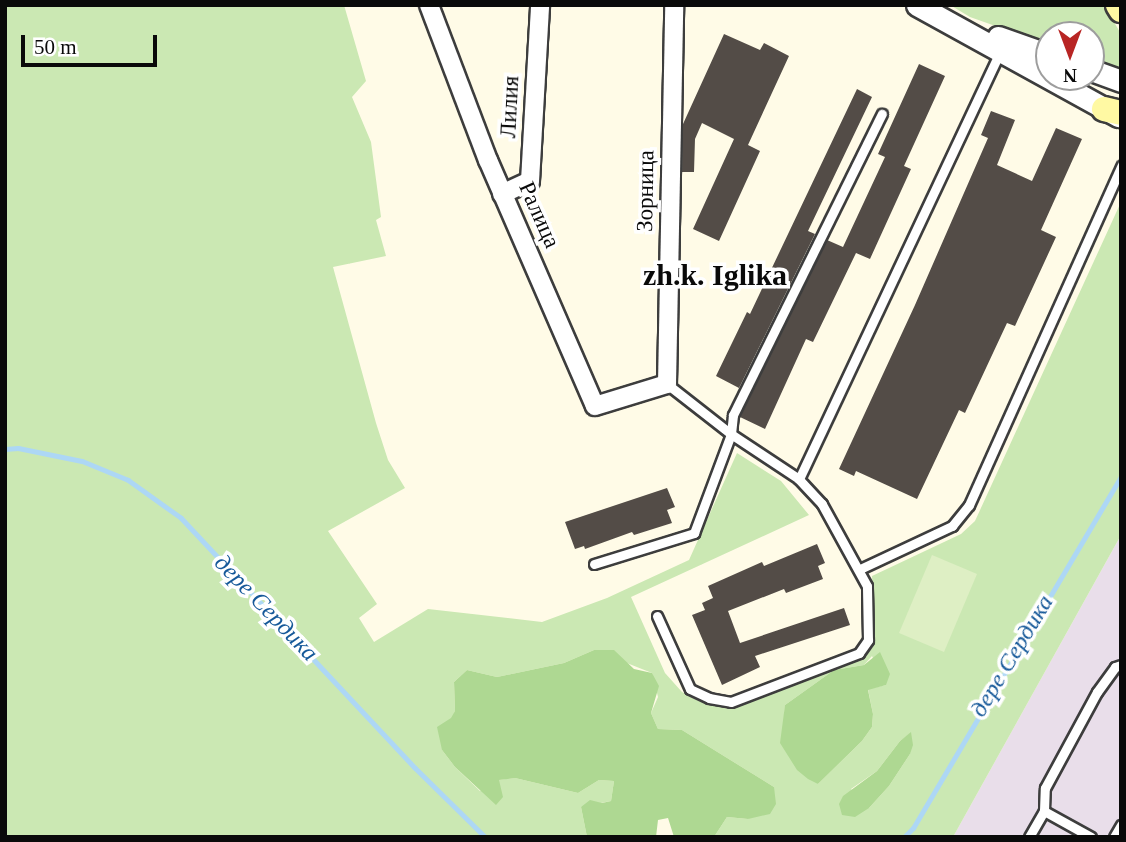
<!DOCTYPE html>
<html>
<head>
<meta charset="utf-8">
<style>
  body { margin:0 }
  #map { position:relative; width:1126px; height:842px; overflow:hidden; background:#fffbe7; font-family:Georgia,serif }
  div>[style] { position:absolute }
  .industrial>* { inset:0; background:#e9deea }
  .green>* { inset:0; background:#cbe8b3 }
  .forest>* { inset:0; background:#aed892 }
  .pitch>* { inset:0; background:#deefc4 }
  .stream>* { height:5px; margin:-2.5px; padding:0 2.5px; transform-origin:2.5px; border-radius:2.5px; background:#add7f5 }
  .building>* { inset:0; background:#534c47 }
  .roads { filter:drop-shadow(2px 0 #3d3d3d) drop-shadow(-2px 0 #3d3d3d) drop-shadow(0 2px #3d3d3d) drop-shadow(0 -2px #3d3d3d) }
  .service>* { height:9px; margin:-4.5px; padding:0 4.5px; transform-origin:4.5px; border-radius:4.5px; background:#fff }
  .minor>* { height:18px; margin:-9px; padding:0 9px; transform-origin:9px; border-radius:9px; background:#fff }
  .tertiary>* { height:21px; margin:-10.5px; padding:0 10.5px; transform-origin:10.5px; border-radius:10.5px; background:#fff }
  .secondary>* { height:24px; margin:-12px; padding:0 12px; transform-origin:12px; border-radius:12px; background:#fff9a3 }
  span { translate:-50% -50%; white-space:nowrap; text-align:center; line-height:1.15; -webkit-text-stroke:7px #fff; paint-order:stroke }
  .street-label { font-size:23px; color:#0a0a0a }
  .water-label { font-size:24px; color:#165999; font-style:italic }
  .district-label { font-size:30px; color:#0a0a0a; font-weight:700 }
  .frame { position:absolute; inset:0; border:7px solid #0a0a0a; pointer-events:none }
  .north { position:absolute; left:1035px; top:21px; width:70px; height:70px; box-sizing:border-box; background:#fff; border:2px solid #9d9d9d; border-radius:50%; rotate:180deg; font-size:19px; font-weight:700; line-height:28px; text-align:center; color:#0a0a0a }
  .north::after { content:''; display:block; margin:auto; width:24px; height:32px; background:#b82524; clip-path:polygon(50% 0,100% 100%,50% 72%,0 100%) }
  .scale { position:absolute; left:21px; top:35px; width:136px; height:32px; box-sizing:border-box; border:4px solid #0a0a0a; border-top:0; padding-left:9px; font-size:21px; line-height:24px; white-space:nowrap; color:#0a0a0a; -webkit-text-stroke:5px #fff; paint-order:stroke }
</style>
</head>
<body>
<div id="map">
  <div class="industrial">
    <div style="clip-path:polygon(1121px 535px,1121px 837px,953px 837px)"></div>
  </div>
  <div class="green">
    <div style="clip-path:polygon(evenodd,5px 5px,344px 5px,366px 81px,352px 97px,371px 142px,381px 217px,376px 220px,386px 256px,333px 267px,376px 423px,388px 460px,405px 488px,328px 531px,377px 604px,359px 618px,374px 642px,428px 609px,542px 622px,607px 598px,689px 560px,737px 453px,781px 481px,809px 515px,631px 597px,665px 673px,682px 692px,701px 702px,731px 707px,757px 700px,872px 648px,875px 641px,872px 576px,961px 534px,975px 521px,1121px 202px,1121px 535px,953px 837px,714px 837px,727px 817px,748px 819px,774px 787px,682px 730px,658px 729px,651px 713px,658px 697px,652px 673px,594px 650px,564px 663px,497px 677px,467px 670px,454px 682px,455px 711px,442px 750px,455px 767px,480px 791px,498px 780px,515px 778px,578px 793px,599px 780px,614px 781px,611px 801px,581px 807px,587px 837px,5px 837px,5px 5px,872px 656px,886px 685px,868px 689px,873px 714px,872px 727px,862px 741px,818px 784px,784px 722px,785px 705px,834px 670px,864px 665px,872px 656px,5px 5px,911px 733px,910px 754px,889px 786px,869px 808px,851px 789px,877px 771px,900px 741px,911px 733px)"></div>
    <div style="clip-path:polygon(950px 5px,1104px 5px,1121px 34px,1121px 70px,1091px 60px,1091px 35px,1049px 35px,1049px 45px,970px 17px)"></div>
  </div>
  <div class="forest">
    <div style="clip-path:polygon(594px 650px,614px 650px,634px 669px,652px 673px,659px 686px,651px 713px,658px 729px,682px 730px,774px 787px,776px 804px,770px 814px,748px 819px,727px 817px,714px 837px,674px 837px,668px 818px,658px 820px,656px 837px,587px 837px,581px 807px,590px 800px,602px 803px,611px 801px,614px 781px,599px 780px,578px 793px,515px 778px,499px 780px,503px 797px,496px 805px,455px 767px,442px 750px,437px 727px,451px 718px,455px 711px,454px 682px,467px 670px,497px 677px,564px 663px)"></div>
    <div style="clip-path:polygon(880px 652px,890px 674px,886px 685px,868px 690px,873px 714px,872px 727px,862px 741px,818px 784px,808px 779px,797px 770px,780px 743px,785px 705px,834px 670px,864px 665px)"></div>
    <div style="clip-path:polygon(911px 732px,913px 745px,910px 754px,889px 786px,869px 808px,855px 817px,842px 815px,839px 804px,843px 796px,877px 771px,900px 741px)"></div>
  </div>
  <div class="pitch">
    <div style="clip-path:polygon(932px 555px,977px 574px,944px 652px,899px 633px)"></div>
  </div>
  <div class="stream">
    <div style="left:5px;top:449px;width:13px;rotate:-4deg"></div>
    <div style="left:18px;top:448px;width:65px;rotate:11.5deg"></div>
    <div style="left:82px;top:461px;width:50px;rotate:22.4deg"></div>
    <div style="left:128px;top:480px;width:65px;rotate:35.6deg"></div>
    <div style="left:181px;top:518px;width:342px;rotate:46.9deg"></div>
    <div style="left:415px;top:768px;width:98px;rotate:44.6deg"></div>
    <div style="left:904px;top:837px;width:13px;rotate:-45deg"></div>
    <div style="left:913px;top:828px;width:409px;rotate:-59.4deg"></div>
  </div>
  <div class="building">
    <div style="clip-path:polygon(724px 34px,760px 50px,764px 43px,789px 56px,748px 145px,760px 151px,719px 241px,693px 229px,734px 139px,702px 123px,695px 139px,694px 172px,682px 172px,683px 124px)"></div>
    <div style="clip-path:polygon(919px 64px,945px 76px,904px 166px,911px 169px,870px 259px,856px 253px,813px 342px,806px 339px,765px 429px,740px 417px,827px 240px,843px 247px,885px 157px,878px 154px)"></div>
    <div style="clip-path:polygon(857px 89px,872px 97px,808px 231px,815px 234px,739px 388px,716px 376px,747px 312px,750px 314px)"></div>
    <div style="clip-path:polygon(991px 111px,1015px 120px,997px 165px,1032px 181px,1056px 128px,1082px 139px,1041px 230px,1056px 237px,1015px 326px,1007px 323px,965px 413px,959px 410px,917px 499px,856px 471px,854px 476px,839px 469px,915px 305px,988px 138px,981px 135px)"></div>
    <div style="clip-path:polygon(667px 488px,675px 507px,667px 510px,672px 523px,634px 535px,632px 532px,585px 549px,584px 546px,575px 549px,565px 522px)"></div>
    <div style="clip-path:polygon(817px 544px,825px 563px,818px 566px,823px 579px,786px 593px,784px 589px,728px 611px,740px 643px,844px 608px,850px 625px,755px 656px,760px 667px,722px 685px,692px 615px,705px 610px,702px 603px,713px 598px,708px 586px,762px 562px,764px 566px)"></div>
  </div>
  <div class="roads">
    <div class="service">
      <div style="left:799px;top:479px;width:472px;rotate:-64.8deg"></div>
      <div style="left:594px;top:564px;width:105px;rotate:-17.2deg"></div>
      <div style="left:694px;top:533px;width:106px;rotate:-69.5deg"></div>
      <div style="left:731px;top:434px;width:19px;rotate:-84deg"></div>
      <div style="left:733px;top:415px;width:336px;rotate:-63.7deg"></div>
      <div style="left:860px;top:569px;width:102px;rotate:-25.1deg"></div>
      <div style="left:952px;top:526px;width:27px;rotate:-51deg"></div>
      <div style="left:969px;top:505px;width:372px;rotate:-65.8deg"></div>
      <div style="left:657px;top:616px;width:80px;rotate:65.7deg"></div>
      <div style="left:690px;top:689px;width:21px;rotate:25deg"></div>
      <div style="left:709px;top:698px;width:22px;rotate:10deg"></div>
      <div style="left:731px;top:702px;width:137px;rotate:-20.9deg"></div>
      <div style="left:859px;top:653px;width:16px;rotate:-55deg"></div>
      <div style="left:868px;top:640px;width:54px;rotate:-91.1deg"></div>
      <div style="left:867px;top:586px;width:94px;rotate:-118.8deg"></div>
      <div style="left:822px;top:504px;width:34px;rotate:-133deg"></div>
      <div style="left:799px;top:479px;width:82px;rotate:-146.5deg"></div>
      <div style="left:731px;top:434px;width:81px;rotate:-142deg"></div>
      <div style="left:1029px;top:837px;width:30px;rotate:-60deg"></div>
      <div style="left:1091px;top:837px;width:54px;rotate:-151deg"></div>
      <div style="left:1044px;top:811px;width:23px;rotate:-88deg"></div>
      <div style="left:1045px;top:788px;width:109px;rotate:-61.6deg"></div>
      <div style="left:1097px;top:692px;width:31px;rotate:-54deg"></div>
      <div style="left:1115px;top:667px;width:6px;rotate:-18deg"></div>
      <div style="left:1114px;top:837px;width:14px;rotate:-60deg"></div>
    </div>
    <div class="minor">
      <div style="left:429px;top:5px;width:166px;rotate:69.2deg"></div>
      <div style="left:488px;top:160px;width:268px;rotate:66.5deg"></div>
      <div style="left:595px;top:406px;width:75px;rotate:-17deg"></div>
      <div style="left:667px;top:384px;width:379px;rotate:-88.9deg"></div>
      <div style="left:502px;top:194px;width:31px;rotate:-25deg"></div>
      <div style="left:530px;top:181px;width:176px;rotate:-86.7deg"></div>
    </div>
    <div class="tertiary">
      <div style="left:917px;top:5px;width:230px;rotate:28.9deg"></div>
      <div style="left:998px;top:37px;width:54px;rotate:19.4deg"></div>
      <div style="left:1091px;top:70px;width:32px;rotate:20deg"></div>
    </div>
    <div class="secondary">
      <div style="left:1118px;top:5px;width:6px;rotate:59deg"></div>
      <div style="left:1104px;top:109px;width:17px;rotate:13deg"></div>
    </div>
  </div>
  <div class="street-label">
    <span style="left:510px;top:107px;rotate:-87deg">Лилия</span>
    <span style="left:646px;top:191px;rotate:-89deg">Зорница</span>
    <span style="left:539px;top:215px;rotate:66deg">Ралица</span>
  </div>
  <div class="water-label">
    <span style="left:266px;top:608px;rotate:46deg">дере Сердика</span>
    <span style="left:1012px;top:656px;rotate:-59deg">дере Сердика</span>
  </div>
  <div class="district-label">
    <span style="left:715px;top:275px">zh.k. Iglika</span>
  </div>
  <div class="frame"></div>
  <div class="north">N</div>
  <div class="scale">50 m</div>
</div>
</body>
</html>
